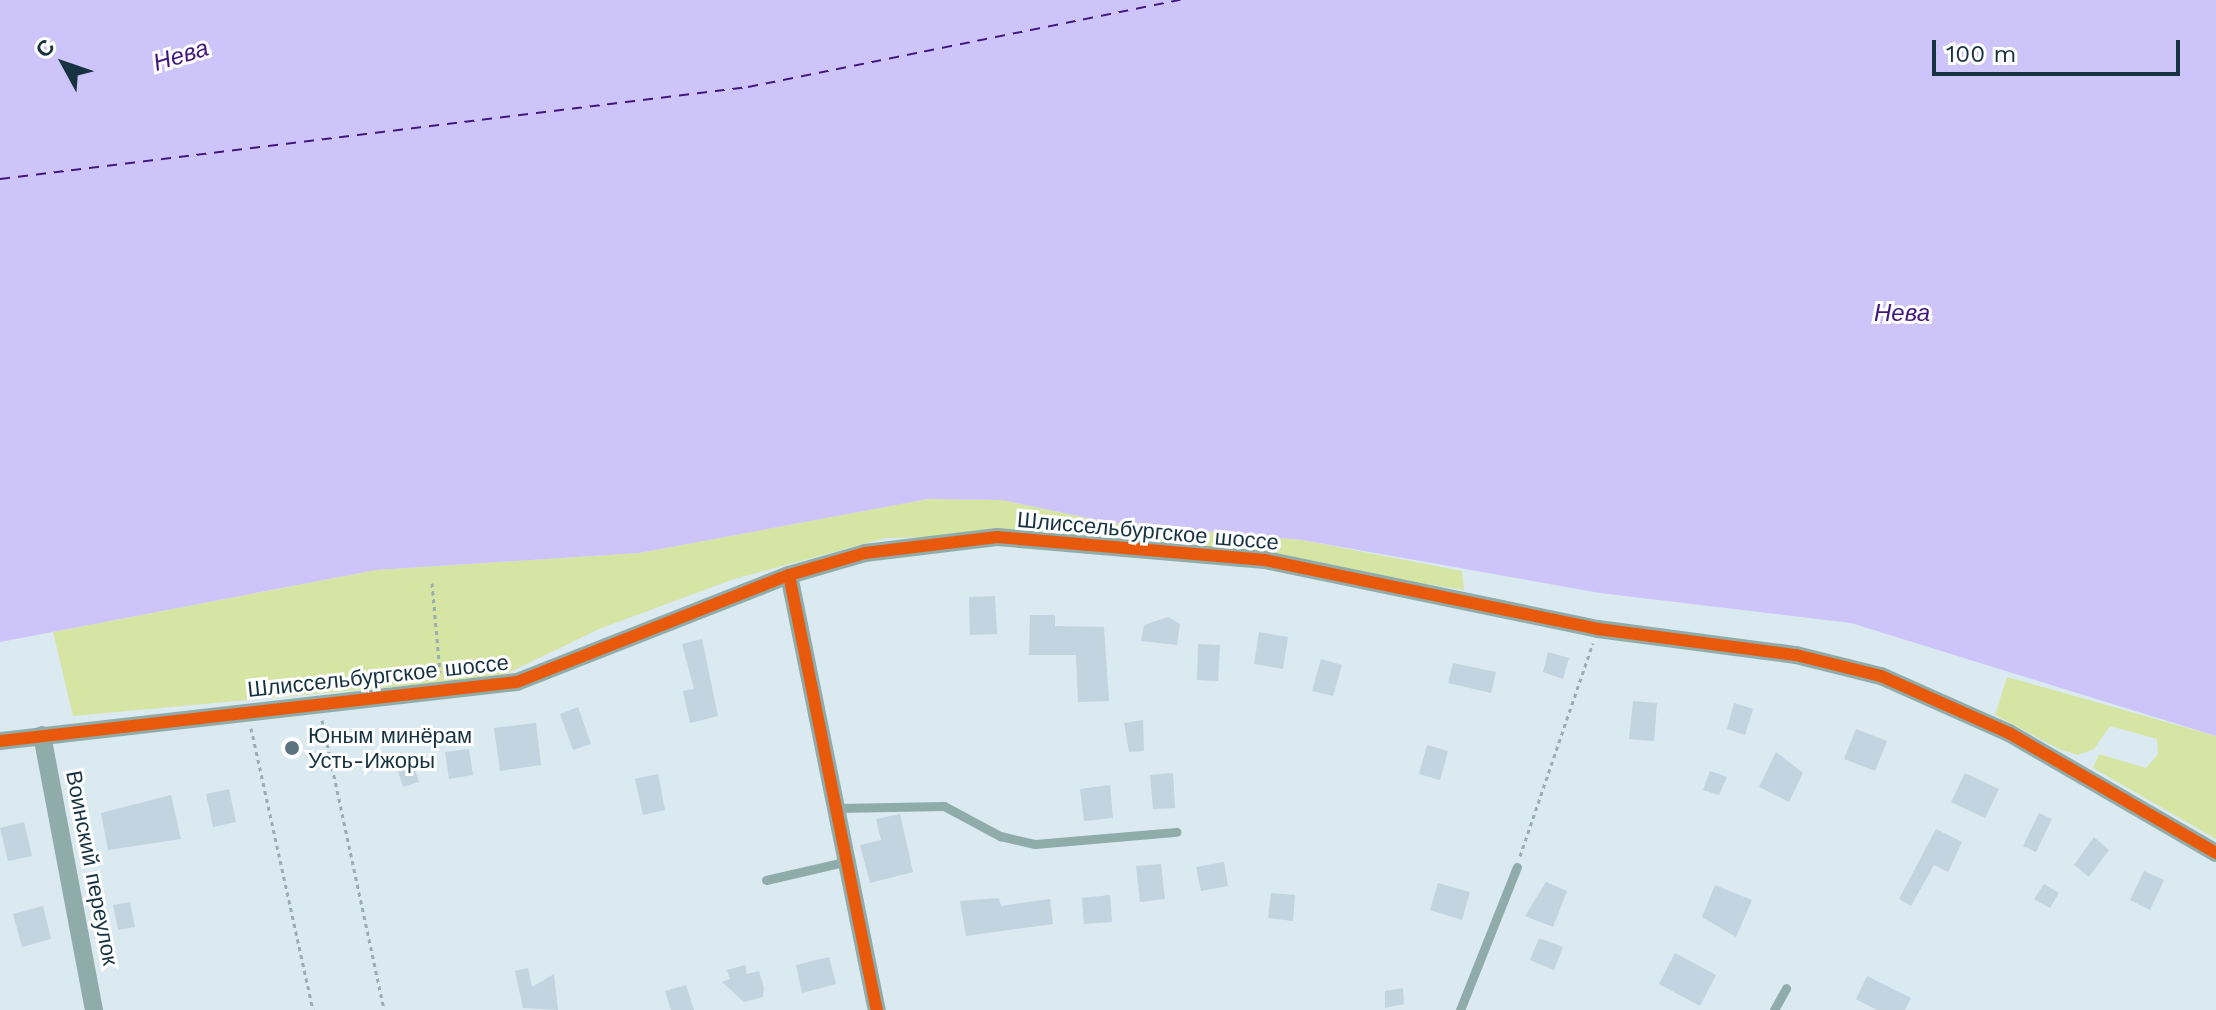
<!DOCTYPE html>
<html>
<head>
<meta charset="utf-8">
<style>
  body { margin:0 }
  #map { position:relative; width:2216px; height:1010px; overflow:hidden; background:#dbe9f1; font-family:"Work Sans",sans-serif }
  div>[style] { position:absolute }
  .green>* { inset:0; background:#d6e5a4 }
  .water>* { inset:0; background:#cdc5f9 }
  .ferry>* { height:2px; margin-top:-1px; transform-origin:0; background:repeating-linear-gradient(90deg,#42167f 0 10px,transparent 0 18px) }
  .building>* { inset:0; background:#c1d4df }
  .path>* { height:3px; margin-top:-1.5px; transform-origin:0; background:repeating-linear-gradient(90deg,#99aeb0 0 4px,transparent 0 8px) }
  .lane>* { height:9px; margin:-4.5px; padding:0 4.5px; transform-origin:4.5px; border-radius:4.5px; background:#8facaa }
  .street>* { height:18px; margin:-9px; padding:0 9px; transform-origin:9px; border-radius:9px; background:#8facaa }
  .cycleway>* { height:12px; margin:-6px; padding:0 6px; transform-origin:6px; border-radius:6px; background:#e8590c }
  .dots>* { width:22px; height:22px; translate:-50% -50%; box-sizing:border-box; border:4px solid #fff; border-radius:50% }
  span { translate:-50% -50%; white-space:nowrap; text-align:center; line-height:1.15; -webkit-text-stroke:6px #fff; paint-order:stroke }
  .street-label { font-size:22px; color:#173342 }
  .poi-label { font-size:22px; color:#173342 }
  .left { translate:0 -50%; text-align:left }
  .water-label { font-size:24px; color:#42167f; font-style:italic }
  .north { position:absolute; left:24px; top:24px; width:80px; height:80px; -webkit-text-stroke:6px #fff; paint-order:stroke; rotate:310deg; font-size:22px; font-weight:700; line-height:32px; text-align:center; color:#173342 }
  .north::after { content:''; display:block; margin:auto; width:28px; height:36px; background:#173342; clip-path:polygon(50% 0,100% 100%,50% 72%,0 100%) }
  .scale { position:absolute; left:1932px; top:40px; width:248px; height:36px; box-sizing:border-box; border:4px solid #173342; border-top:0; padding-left:10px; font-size:24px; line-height:28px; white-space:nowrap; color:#173342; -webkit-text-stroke:6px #fff; paint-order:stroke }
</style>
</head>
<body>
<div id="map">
  <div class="green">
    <div style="clip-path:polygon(928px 499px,1002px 500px,1107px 522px,1302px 540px,1462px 571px,1464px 590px,1109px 534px,886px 538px,734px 579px,599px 629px,500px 677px,73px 716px,53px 632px,376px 570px,639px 553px)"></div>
    <div style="clip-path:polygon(2007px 677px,2216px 736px,2216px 839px,2093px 768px,2099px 754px,2146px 768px,2158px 754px,2157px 739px,2110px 726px,2094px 749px,2078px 755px,2059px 749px,1995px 715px)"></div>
  </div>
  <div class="water">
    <div style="clip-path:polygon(0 0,2216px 0,2216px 736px,1851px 623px,1600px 593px,1302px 540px,1107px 522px,1002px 500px,928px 499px,639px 553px,376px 570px,0 642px)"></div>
  </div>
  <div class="ferry">
    <div style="left:0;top:179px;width:754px;rotate:-7.01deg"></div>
    <div style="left:748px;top:87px;width:441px;rotate:-11.4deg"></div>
  </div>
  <div class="building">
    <div style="clip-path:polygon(995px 596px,997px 634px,970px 635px,969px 597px)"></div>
    <div style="clip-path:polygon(1030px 615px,1055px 615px,1055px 626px,1104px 627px,1109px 701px,1078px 702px,1076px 655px,1029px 655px)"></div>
    <div style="clip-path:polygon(1168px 617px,1180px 624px,1177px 645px,1141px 641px,1144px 625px)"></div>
    <div style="clip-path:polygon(1259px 632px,1288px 637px,1283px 669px,1254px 664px)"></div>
    <div style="clip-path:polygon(702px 639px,718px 716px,690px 723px,683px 691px,694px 689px,682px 644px)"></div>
    <div style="clip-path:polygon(1198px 644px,1220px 645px,1218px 681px,1197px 680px)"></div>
    <div style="clip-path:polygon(1548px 652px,1569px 658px,1563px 679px,1543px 672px)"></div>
    <div style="clip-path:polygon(1321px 659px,1342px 665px,1333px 696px,1312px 691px)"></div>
    <div style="clip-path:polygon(1453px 663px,1496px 672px,1491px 693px,1448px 683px)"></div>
    <div style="clip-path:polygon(1633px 701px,1657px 703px,1654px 741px,1629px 739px)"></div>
    <div style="clip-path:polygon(1734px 703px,1753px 709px,1745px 735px,1727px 729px)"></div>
    <div style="clip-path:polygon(578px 707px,591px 744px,573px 750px,560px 714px)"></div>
    <div style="clip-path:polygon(1143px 720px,1144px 751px,1129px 752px,1124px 723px)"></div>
    <div style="clip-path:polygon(536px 723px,541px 765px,500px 771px,494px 728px)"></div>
    <div style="clip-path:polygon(1856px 729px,1887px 741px,1875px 771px,1844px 759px)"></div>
    <div style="clip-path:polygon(1427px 745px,1448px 751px,1440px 780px,1419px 774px)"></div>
    <div style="clip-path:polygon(469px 749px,473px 775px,449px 779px,445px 752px)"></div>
    <div style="clip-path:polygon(1776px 752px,1803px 773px,1789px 802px,1759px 787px)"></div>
    <div style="clip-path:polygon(410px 753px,419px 782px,403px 787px,394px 758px)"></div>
    <div style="clip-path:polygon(1710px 771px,1727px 777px,1719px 795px,1703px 790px)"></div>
    <div style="clip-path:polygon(1173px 773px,1175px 808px,1153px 809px,1150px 775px)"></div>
    <div style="clip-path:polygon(1965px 773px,1999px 789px,1985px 818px,1951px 802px)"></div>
    <div style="clip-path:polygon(658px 774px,665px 810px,643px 815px,635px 779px)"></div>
    <div style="clip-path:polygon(1110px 785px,1113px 818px,1084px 821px,1080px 789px)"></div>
    <div style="clip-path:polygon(229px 789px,236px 822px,213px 827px,206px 794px)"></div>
    <div style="clip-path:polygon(171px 795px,181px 839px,108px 850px,101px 813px)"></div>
    <div style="clip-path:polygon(2039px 813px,2052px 819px,2036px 852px,2023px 846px)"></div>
    <div style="clip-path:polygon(900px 814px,913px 872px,870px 883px,860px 845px,881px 840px,876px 819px)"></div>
    <div style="clip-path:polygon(24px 822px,32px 856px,8px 861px,0 828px)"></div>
    <div style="clip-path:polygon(1936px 829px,1962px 842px,1948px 872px,1934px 865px,1911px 906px,1899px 899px)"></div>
    <div style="clip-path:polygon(2094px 837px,2109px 850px,2089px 877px,2074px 865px)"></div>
    <div style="clip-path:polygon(1224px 862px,1228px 886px,1201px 891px,1196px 867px)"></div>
    <div style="clip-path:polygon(1161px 864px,1165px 899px,1140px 902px,1136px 866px)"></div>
    <div style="clip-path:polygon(2144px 871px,2164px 880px,2150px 910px,2130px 900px)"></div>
    <div style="clip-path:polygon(1546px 882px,1567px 891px,1553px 927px,1525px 916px)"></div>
    <div style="clip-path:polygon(1438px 883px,1470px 892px,1462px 920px,1430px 910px)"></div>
    <div style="clip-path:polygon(2044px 884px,2059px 893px,2050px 908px,2034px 899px)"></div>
    <div style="clip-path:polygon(1715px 885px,1752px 900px,1736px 937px,1702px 917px)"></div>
    <div style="clip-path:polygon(1271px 893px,1295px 895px,1293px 921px,1268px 918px)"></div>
    <div style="clip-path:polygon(1110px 895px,1112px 922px,1084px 924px,1082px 898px)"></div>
    <div style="clip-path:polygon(999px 898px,1001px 906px,1050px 899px,1053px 924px,966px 936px,960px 901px)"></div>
    <div style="clip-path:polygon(130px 902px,135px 927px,118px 930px,113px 905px)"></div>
    <div style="clip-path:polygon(43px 906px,51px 939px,22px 947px,13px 914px)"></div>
    <div style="clip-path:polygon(1539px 938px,1563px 947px,1554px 970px,1530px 960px)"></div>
    <div style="clip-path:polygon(1675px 953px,1716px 975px,1700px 1006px,1659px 984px)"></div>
    <div style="clip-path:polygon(829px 957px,836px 984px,802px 993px,796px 965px)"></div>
    <div style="clip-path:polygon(745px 965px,747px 974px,759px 971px,764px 988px,763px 997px,744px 1002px,722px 982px,730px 979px,727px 970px)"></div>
    <div style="clip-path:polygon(528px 968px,532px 987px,554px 974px,558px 1010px,523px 1008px,515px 971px)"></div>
    <div style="clip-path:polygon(1867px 976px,1911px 998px,1905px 1010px,1877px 1010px,1856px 999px)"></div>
    <div style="clip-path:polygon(686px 985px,694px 1010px,671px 1010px,665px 991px)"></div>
    <div style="clip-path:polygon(1403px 988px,1404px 1004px,1385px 1008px,1385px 991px)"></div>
  </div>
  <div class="path">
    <div style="left:432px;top:583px;width:90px;rotate:84.9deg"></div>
    <div style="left:322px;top:720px;width:297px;rotate:77.9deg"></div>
    <div style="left:251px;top:728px;width:289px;rotate:77.6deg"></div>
    <div style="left:1520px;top:856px;width:225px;rotate:-71.1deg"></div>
  </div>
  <div class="lane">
    <div style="left:838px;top:808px;width:106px;rotate:-1.1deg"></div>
    <div style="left:944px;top:806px;width:64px;rotate:28.2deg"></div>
    <div style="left:1000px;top:836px;width:36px;rotate:13deg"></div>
    <div style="left:1035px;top:844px;width:142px;rotate:-4.9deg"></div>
    <div style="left:766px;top:880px;width:84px;rotate:-13deg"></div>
    <div style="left:1460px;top:1010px;width:154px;rotate:-68.3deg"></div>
    <div style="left:1774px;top:1010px;width:25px;rotate:-61deg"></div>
  </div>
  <div class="street">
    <div style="left:789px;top:575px;width:444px;rotate:78.6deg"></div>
    <div style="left:42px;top:735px;width:280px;rotate:79.3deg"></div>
    <div style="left:0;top:741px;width:520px;rotate:-6.51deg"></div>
    <div style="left:517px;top:682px;width:292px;rotate:-21.5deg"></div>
    <div style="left:789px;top:575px;width:79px;rotate:-16.1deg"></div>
    <div style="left:865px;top:553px;width:133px;rotate:-6.9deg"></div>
    <div style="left:997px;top:537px;width:269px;rotate:4.9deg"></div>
    <div style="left:1265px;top:560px;width:340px;rotate:11.7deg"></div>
    <div style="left:1598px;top:629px;width:200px;rotate:7.5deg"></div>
    <div style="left:1796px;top:655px;width:88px;rotate:13.9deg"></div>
    <div style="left:1881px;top:676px;width:140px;rotate:24deg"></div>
    <div style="left:2009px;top:733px;width:239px;rotate:30.1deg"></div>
  </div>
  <div class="cycleway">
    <div style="left:789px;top:575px;width:444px;rotate:78.6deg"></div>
    <div style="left:0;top:741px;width:520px;rotate:-6.51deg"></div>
    <div style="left:517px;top:682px;width:292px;rotate:-21.5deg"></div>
    <div style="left:789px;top:575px;width:79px;rotate:-16.1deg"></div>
    <div style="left:865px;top:553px;width:133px;rotate:-6.9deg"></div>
    <div style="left:997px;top:537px;width:269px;rotate:4.9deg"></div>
    <div style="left:1265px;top:560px;width:340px;rotate:11.7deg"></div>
    <div style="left:1598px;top:629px;width:200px;rotate:7.5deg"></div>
    <div style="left:1796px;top:655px;width:88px;rotate:13.9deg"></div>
    <div style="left:1881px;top:676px;width:140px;rotate:24deg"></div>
    <div style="left:2009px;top:733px;width:239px;rotate:30.1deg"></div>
  </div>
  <div class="dots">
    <div style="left:292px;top:748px;background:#5c737f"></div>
  </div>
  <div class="street-label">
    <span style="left:1148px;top:531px;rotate:5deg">Шлиссельбургское шоссе</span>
    <span style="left:378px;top:676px;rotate:-6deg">Шлиссельбургское шоссе</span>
    <span style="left:92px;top:868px;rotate:79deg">Воинский переулок</span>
  </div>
  <div class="poi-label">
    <span class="left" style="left:308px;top:748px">Юным минёрам<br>Усть-Ижоры</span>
  </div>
  <div class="water-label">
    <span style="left:181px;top:56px;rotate:-17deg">Нева</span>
    <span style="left:1902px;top:314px">Нева</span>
  </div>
  <div class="north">С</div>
  <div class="scale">100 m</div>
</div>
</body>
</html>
